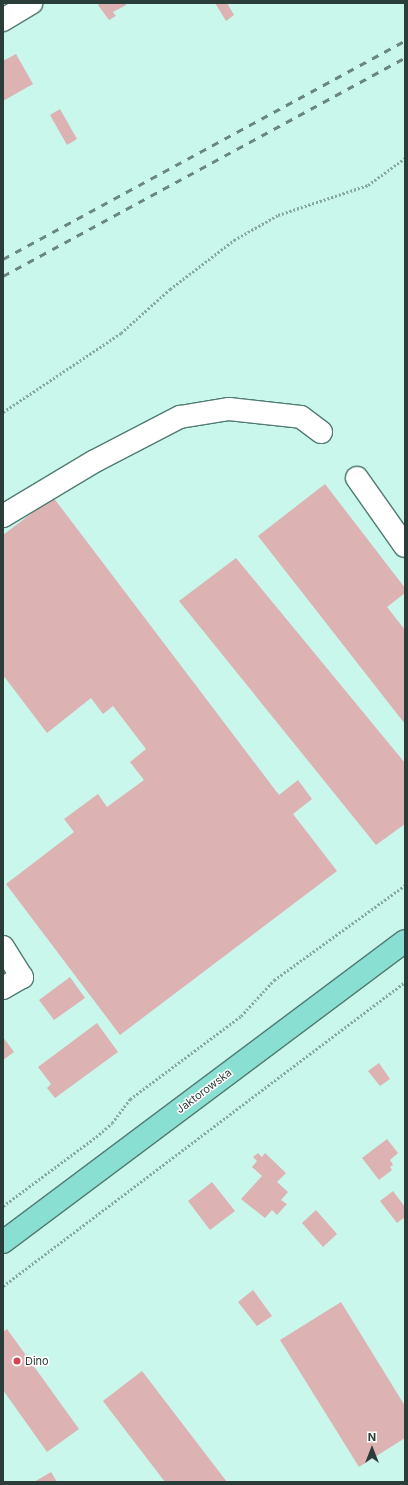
<!DOCTYPE html>
<html>
<head>
<meta charset="utf-8">
<style>
  body { margin:0 }
  #map { position:relative; width:408px; height:1485px; overflow:hidden; background:#c9f7ec; font-family:Inter,sans-serif }
  div>[style] { position:absolute }
  .building>* { inset:0; background:#ddb2b3 }
  .path>* { height:2.5px; margin-top:-1.25px; transform-origin:0; background:repeating-linear-gradient(90deg,#87a9a1 0 2px,transparent 0 4px) }
  .roads { filter:drop-shadow(1px 0 #517b72) drop-shadow(-1px 0 #517b72) drop-shadow(0 1px #517b72) drop-shadow(0 -1px #517b72) }
  .minor>* { height:22px; margin:-11px; padding:0 11px; transform-origin:11px; border-radius:11px; background:#fff }
  .major>* { height:22px; margin:-11px; padding:0 11px; transform-origin:11px; border-radius:11px; background:#89dfd1 }
  .rail>* { height:3px; margin-top:-1.5px; transform-origin:0; background:repeating-linear-gradient(90deg,#698680 0 7px,transparent 0 14px) }
  .dots>* { width:11px; height:11px; translate:-50% -50%; box-sizing:border-box; border:2px solid #fff; border-radius:50% }
  span { translate:-50% -50%; white-space:nowrap; text-align:center; line-height:1.15; -webkit-text-stroke:3px #fff; paint-order:stroke }
  .street-label { font-size:11px; color:#2b3d39 }
  .poi-label { font-size:11px; color:#2b3d39 }
  .left { translate:0 -50%; text-align:left }
  .frame { position:absolute; inset:0; border:4px solid #2b3d39; pointer-events:none }
  .north { position:absolute; left:352px; top:1429px; width:40px; height:40px; -webkit-text-stroke:3px #fff; paint-order:stroke; rotate:0deg; font-size:11px; font-weight:700; line-height:16px; text-align:center; color:#2b3d39 }
  .north::after { content:''; display:block; margin:auto; width:14px; height:18px; background:#2b3d39; clip-path:polygon(50% 0,100% 100%,50% 72%,0 100%) }
</style>
</head>
<body>
<div id="map">
  <div class="building">
    <div style="clip-path:polygon(101px 3px,125px 3px,126px 5px,113px 12px,116px 16px,109px 20px,98px 5px)"></div>
    <div style="clip-path:polygon(215px 3px,227px 3px,234px 15px,226px 21px)"></div>
    <div style="clip-path:polygon(16px 54px,33px 84px,3px 101px,3px 61px)"></div>
    <div style="clip-path:polygon(60px 109px,77px 139px,67px 145px,50px 115px)"></div>
    <div style="clip-path:polygon(325px 484px,405px 588px,405px 593px,387px 607px,405px 630px,405px 724px,258px 536px)"></div>
    <div style="clip-path:polygon(53px 497px,279px 795px,298px 780px,312px 799px,293px 814px,337px 871px,120px 1035px,6px 884px,74px 832px,64px 819px,98px 794px,107px 807px,144px 780px,130px 762px,146px 749px,113px 706px,103px 714px,91px 698px,47px 733px,3px 675px,3px 535px)"></div>
    <div style="clip-path:polygon(236px 558px,405px 763px,405px 824px,376px 845px,179px 601px)"></div>
    <div style="clip-path:polygon(70px 977px,85px 998px,54px 1020px,39px 1000px)"></div>
    <div style="clip-path:polygon(97px 1023px,118px 1052px,55px 1098px,47px 1088px,51px 1084px,38px 1067px)"></div>
    <div style="clip-path:polygon(3px 1037px,14px 1052px,3px 1060px)"></div>
    <div style="clip-path:polygon(379px 1063px,390px 1079px,380px 1086px,368px 1071px)"></div>
    <div style="clip-path:polygon(387px 1139px,398px 1153px,390px 1160px,393px 1165px,390px 1167px,392px 1170px,379px 1180px,362px 1158px)"></div>
    <div style="clip-path:polygon(258px 1153px,262px 1157px,265px 1153px,286px 1173px,277px 1182px,288px 1192px,281px 1200px,287px 1204px,277px 1215px,272px 1210px,265px 1218px,241px 1199px,262px 1176px,252px 1167px,257px 1161px,253px 1157px)"></div>
    <div style="clip-path:polygon(212px 1182px,235px 1211px,210px 1230px,188px 1201px)"></div>
    <div style="clip-path:polygon(393px 1191px,405px 1207px,405px 1217px,397px 1223px,380px 1201px)"></div>
    <div style="clip-path:polygon(316px 1210px,337px 1234px,323px 1247px,302px 1223px)"></div>
    <div style="clip-path:polygon(253px 1290px,272px 1316px,257px 1326px,238px 1302px)"></div>
    <div style="clip-path:polygon(341px 1302px,405px 1406px,405px 1438px,359px 1467px,280px 1340px)"></div>
    <div style="clip-path:polygon(7px 1329px,79px 1429px,47px 1452px,3px 1390px,3px 1332px)"></div>
    <div style="clip-path:polygon(142px 1371px,227px 1482px,165px 1482px,103px 1401px)"></div>
    <div style="clip-path:polygon(51px 1472px,57px 1482px,34px 1482px)"></div>
  </div>
  <div class="path">
    <div style="left:3px;top:412px;width:142px;rotate:-33.8deg"></div>
    <div style="left:121px;top:333px;width:66px;rotate:-41.9deg"></div>
    <div style="left:170px;top:289px;width:81px;rotate:-37.4deg"></div>
    <div style="left:234px;top:240px;width:51px;rotate:-29.6deg"></div>
    <div style="left:278px;top:215px;width:95px;rotate:-18.4deg"></div>
    <div style="left:368px;top:185px;width:46px;rotate:-36.1deg"></div>
    <div style="left:3px;top:1206px;width:116px;rotate:-36.6deg"></div>
    <div style="left:96px;top:1137px;width:21px;rotate:-41deg"></div>
    <div style="left:112px;top:1123px;width:30px;rotate:-53deg"></div>
    <div style="left:130px;top:1099px;width:139px;rotate:-36.8deg"></div>
    <div style="left:241px;top:1016px;width:49px;rotate:-47.5deg"></div>
    <div style="left:274px;top:980px;width:162px;rotate:-35.9deg"></div>
    <div style="left:3px;top:1286px;width:504px;rotate:-37.1deg"></div>
  </div>
  <div class="roads">
    <div class="minor">
      <div style="left:3px;top:20px;width:33px;rotate:-31deg"></div>
      <div style="left:357px;top:478px;width:83px;rotate:54.8deg"></div>
      <div style="left:3px;top:516px;width:107px;rotate:-30.9deg"></div>
      <div style="left:95px;top:461px;width:96px;rotate:-27.4deg"></div>
      <div style="left:180px;top:417px;width:50px;rotate:-9.3deg"></div>
      <div style="left:229px;top:409px;width:72px;rotate:6.3deg"></div>
      <div style="left:301px;top:417px;width:25px;rotate:37deg"></div>
      <div style="left:3px;top:947px;width:36px;rotate:58deg"></div>
      <div style="left:22px;top:977px;width:22px;rotate:150deg"></div>
    </div>
    <div class="major">
      <div style="left:3px;top:1242px;width:502px;rotate:-36.82deg"></div>
    </div>
  </div>
  <div class="rail">
    <div style="left:3px;top:259px;width:457px;rotate:-28.5deg"></div>
    <div style="left:3px;top:276px;width:457px;rotate:-28.5deg"></div>
  </div>
  <div class="dots">
    <div style="left:17px;top:1361px;background:#d44354"></div>
  </div>
  <div class="street-label">
    <span style="left:204px;top:1091px;rotate:-37deg">Jaktorowska</span>
  </div>
  <div class="poi-label">
    <span class="left" style="left:25px;top:1361px">Dino</span>
  </div>
  <div class="frame"></div>
  <div class="north">N</div>
</div>
</body>
</html>
